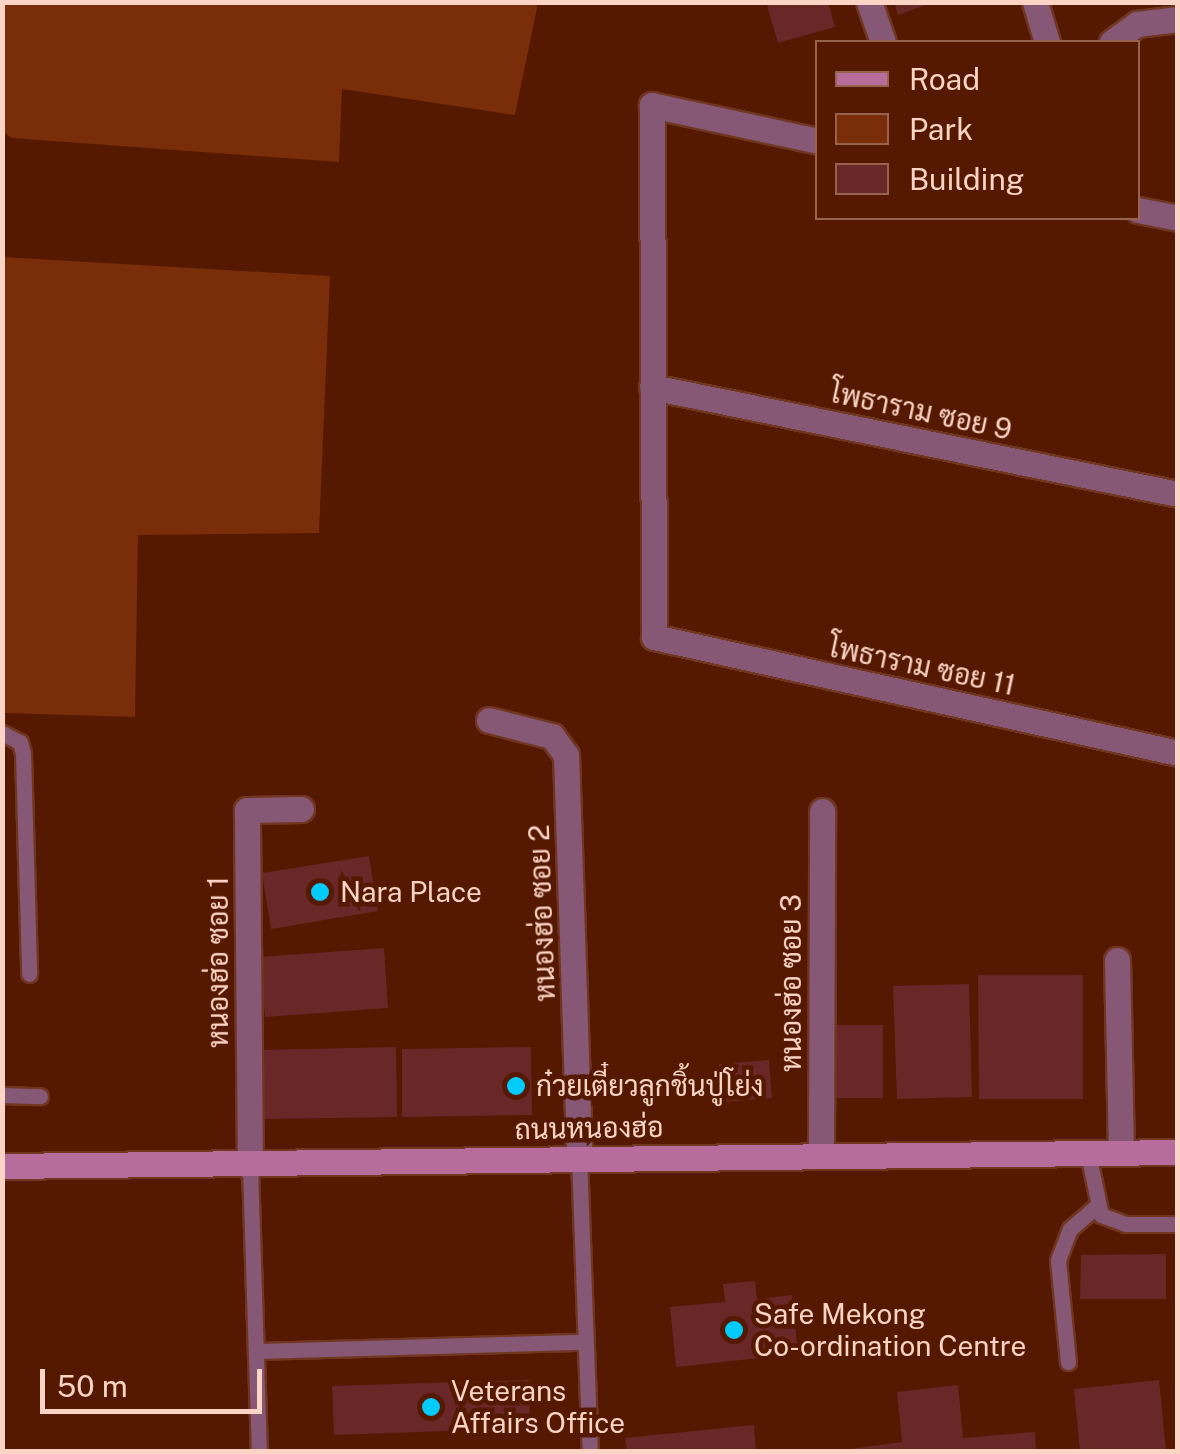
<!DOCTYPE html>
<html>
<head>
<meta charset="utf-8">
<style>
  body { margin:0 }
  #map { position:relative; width:1180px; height:1454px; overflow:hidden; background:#551800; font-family:"Public Sans",Sarabun,sans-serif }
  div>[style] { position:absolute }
  .green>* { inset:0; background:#792d08 }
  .building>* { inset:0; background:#6a2728 }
  .roads { filter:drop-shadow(2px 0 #703620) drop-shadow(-2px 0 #703620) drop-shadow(0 2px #703620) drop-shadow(0 -2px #703620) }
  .service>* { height:15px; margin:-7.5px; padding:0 7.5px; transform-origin:7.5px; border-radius:7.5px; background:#865875 }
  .minor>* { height:25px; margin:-12.5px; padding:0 12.5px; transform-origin:12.5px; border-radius:12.5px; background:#865875 }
  .secondary>* { height:25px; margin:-12.5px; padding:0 12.5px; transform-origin:12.5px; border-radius:12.5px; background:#b66d9b }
  .dots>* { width:28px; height:28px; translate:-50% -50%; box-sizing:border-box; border:5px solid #551800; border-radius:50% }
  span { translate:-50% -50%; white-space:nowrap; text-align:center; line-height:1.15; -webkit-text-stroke:9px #551800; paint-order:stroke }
  .street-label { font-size:28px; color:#fbd4c5 }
  .poi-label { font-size:28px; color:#fbd4c5 }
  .left { translate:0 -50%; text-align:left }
  .frame { position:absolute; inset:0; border:5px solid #fbd4c5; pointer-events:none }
  .legend { position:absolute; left:815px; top:40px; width:325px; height:180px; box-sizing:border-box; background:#551800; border:2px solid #97634f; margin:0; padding:12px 18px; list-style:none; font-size:30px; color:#fbd4c5 }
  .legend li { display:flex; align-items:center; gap:20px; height:50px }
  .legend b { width:50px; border:2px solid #97634f }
  .scale { position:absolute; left:40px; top:1369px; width:222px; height:45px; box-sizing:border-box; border:5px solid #fbd4c5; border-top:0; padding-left:12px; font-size:30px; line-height:35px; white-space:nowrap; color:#fbd4c5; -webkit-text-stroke:8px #551800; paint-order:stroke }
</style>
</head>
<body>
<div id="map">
  <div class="green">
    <div style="clip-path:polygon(2px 3px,3px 2px,538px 3px,515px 115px,342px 89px,339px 162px,12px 138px,3px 132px)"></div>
    <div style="clip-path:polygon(2px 257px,330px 276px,319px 533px,138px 535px,135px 717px,3px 713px)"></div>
  </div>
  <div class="building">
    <div style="clip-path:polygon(766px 2px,828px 2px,835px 27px,778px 43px)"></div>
    <div style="clip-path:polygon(894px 2px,931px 2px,931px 3px,898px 15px)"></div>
    <div style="clip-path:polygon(369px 856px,378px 911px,271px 929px,262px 873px)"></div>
    <div style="clip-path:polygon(384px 948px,388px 1008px,265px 1017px,260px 957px)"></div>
    <div style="clip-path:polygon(978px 975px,1083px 975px,1083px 1099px,979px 1099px)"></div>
    <div style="clip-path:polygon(969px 984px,972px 1097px,897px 1099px,893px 986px)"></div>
    <div style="clip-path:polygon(829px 1025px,883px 1025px,883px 1098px,829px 1098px)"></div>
    <div style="clip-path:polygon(396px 1047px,397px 1117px,262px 1119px,261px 1050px)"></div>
    <div style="clip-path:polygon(531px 1047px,532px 1115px,402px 1117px,402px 1049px)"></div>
    <div style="clip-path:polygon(769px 1060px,772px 1098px,722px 1102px,719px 1064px)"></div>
    <div style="clip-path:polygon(1166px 1254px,1166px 1299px,1080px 1299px,1081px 1255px)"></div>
    <div style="clip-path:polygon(755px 1281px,757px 1299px,792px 1295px,798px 1354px,676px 1367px,670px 1307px,725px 1302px,723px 1284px)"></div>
    <div style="clip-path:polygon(529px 1380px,530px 1428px,334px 1435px,332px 1386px)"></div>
    <div style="clip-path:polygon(1159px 1380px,1166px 1452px,1080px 1452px,1074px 1389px)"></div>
    <div style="clip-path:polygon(958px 1385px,963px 1438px,1035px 1432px,1036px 1452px,828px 1452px,902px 1442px,897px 1392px)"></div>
    <div style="clip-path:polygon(754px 1425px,756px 1452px,627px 1452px,625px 1438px)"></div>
  </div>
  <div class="roads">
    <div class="service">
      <div style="left:2px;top:733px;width:20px;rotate:27deg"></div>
      <div style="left:20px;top:742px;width:11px;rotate:75deg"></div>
      <div style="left:23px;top:753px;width:221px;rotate:88.4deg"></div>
      <div style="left:2px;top:1095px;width:38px;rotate:2deg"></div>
      <div style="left:1088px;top:1153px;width:63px;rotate:78.2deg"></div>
      <div style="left:1101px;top:1215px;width:27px;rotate:20deg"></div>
      <div style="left:1126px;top:1224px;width:52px"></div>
      <div style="left:579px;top:1157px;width:295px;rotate:87.9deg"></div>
      <div style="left:250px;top:1167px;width:285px;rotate:88.2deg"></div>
      <div style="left:256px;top:1351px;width:329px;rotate:-1.6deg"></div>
      <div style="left:1068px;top:1362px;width:102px;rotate:-95.6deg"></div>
      <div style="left:1058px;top:1260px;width:33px;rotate:-69deg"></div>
      <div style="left:1070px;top:1229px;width:35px;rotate:-41deg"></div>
    </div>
    <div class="minor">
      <div style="left:869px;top:2px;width:42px;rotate:70.7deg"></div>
      <div style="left:1035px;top:2px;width:42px;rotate:73.3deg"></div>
      <div style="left:1137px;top:24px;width:41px;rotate:-7deg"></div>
      <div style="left:1112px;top:42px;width:31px;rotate:-36deg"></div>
      <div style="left:818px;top:141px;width:170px;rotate:-167.8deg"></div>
      <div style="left:652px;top:105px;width:532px;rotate:89.78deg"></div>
      <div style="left:654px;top:637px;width:537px;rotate:12.48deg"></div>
      <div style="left:1138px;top:210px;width:41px;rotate:11.3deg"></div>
      <div style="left:652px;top:387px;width:537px;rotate:11.5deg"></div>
      <div style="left:489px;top:720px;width:65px;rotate:14.3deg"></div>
      <div style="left:552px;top:736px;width:24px;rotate:54deg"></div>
      <div style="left:566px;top:755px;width:402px;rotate:88.1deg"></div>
      <div style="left:1117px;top:960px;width:192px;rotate:88.8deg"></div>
      <div style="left:821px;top:1155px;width:344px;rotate:-89.8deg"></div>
      <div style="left:250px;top:1167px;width:357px;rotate:-90.5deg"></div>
      <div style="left:247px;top:810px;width:54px;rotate:-1.1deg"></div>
    </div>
    <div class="secondary">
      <div style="left:2px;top:1166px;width:1176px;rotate:-0.68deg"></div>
    </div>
  </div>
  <div class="dots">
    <div style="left:320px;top:892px;background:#01cbf9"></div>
    <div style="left:516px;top:1086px;background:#01cbf9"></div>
    <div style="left:734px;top:1330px;background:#01cbf9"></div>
    <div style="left:431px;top:1407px;background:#01cbf9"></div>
  </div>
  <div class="street-label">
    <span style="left:921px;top:411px;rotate:12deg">โพธาราม ซอย 9</span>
    <span style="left:922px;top:666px;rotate:12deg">โพธาราม ซอย 11</span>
    <span style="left:542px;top:913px;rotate:-92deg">หนองฮ่อ ซอย 2</span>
    <span style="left:218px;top:962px;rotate:-90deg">หนองฮ่อ ซอย 1</span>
    <span style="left:791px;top:983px;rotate:-90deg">หนองฮ่อ ซอย 3</span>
    <span style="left:589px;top:1128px;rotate:-1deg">ถนนหนองฮ่อ</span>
  </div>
  <div class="poi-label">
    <span class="left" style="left:340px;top:892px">Nara Place</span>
    <span class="left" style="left:536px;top:1086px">ก๋วยเตี๋ยวลูกชิ้นปู่โย่ง</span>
    <span class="left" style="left:754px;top:1330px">Safe Mekong<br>Co-ordination Centre</span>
    <span class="left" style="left:451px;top:1407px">Veterans<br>Affairs Office</span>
  </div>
  <div class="frame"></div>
  <ul class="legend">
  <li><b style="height:12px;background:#b66d9b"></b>Road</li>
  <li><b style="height:28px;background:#792d08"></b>Park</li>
  <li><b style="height:28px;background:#6a2728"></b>Building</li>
  </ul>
  <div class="scale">50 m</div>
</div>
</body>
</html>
